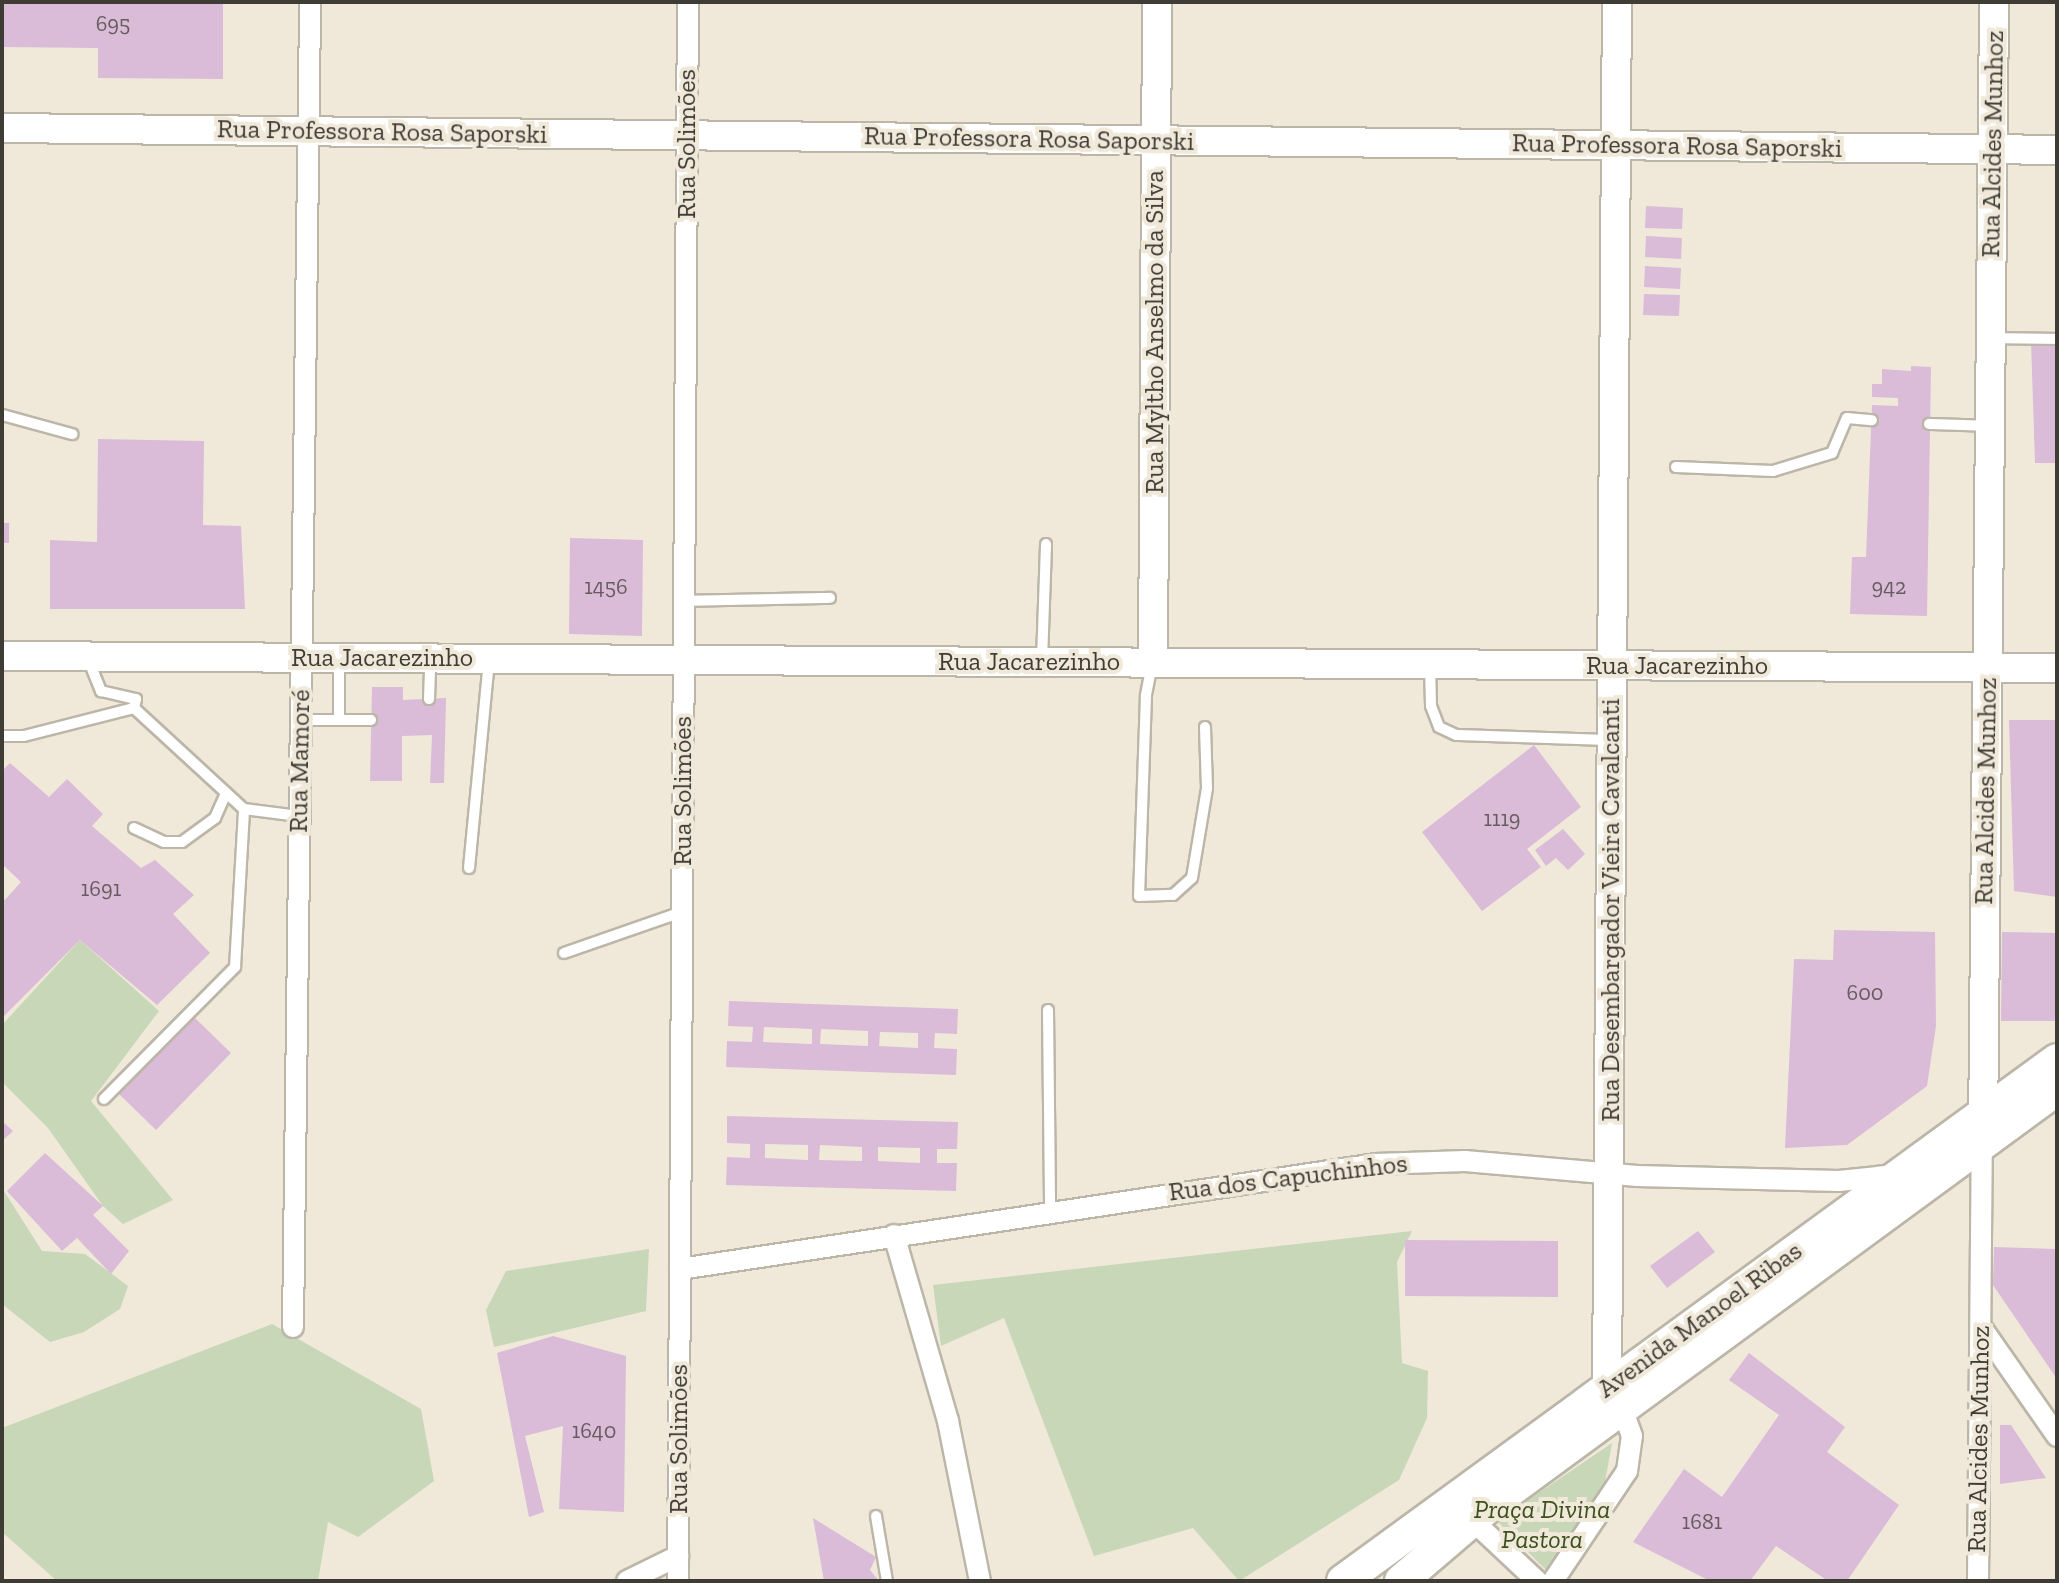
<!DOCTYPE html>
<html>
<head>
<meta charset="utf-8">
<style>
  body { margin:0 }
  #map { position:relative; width:2059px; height:1583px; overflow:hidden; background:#f0e9da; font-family:"Zilla Slab",serif }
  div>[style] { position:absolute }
  .green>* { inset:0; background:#c7d7b7 }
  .building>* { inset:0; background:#dabbd8 }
  .roads { filter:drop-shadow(2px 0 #bcb6a8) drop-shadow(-2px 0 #bcb6a8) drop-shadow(0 2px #bcb6a8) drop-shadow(0 -2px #bcb6a8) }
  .lane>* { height:10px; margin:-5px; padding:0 5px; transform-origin:5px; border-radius:5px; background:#fff }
  .street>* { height:20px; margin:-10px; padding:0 10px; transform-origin:10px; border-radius:10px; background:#fff }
  .secondary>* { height:28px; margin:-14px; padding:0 14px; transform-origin:14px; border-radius:14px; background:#fff }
  .primary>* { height:32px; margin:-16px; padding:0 16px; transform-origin:16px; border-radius:16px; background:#fff }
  span { translate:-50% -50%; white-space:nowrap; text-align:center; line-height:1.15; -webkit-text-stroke:8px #f0e9da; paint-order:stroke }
  .number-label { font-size:22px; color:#665c5e }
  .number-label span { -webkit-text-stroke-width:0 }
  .street-label { font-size:26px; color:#3f3c36 }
  .park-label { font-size:26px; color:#3c511d; font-style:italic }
  .frame { position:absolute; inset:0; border:4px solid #3f3c36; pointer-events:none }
</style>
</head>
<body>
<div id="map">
  <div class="green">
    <div style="clip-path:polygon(80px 940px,159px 1011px,91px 1101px,173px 1200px,123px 1224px,103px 1206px,48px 1128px,2px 1082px,2px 1025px)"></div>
    <div style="clip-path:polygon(2px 1188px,42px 1251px,85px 1254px,128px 1286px,120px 1309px,84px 1332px,50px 1342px,2px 1304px)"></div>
    <div style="clip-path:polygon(1412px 1231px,1397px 1262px,1402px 1363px,1428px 1371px,1427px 1418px,1399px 1480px,1239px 1581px,1193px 1528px,1094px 1556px,1004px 1318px,941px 1346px,933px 1285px)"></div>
    <div style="clip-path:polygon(649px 1249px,646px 1311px,494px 1347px,486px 1310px,506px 1271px)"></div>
    <div style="clip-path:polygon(272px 1324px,421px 1409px,434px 1481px,358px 1537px,328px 1522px,318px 1581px,57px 1581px,2px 1532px,2px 1428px)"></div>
    <div style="clip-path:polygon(1612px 1443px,1605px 1482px,1546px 1570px,1497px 1521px)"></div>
  </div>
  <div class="building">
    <div style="clip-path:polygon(2px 2px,223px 2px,223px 79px,98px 78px,98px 48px,2px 47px)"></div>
    <div style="clip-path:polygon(1646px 206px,1683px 208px,1682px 229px,1645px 228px)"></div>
    <div style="clip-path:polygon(1646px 236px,1682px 238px,1681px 259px,1645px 257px)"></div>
    <div style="clip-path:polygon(1645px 266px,1681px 268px,1680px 289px,1644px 287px)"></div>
    <div style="clip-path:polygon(1644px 294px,1680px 295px,1679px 316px,1643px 315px)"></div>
    <div style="clip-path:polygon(2031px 341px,2057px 342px,2057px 463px,2035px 463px)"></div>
    <div style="clip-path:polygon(1911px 366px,1931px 367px,1927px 616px,1850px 614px,1852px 557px,1866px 557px,1872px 405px,1898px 406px,1898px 398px,1872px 397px,1872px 384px,1882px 384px,1882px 369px,1911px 371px)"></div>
    <div style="clip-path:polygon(98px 439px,204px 441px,203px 525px,241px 526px,245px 609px,50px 609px,50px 540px,97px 542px)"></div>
    <div style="clip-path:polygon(2px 523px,9px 523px,9px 543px,2px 543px)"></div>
    <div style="clip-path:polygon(570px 538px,643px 540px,642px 636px,569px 634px)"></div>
    <div style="clip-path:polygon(372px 687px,403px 687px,403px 700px,446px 698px,444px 783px,430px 783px,432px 735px,402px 736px,402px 781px,370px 781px)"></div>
    <div style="clip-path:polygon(2009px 720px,2057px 720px,2057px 897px,2014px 891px)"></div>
    <div style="clip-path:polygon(1534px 745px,1581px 807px,1527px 849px,1541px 867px,1482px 911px,1422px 832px)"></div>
    <div style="clip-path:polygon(10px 763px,49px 797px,67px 779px,103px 814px,92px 826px,141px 868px,155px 860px,194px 895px,173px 914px,210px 953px,157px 1005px,80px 940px,2px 1018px,2px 903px,21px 882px,2px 864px,2px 771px)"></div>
    <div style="clip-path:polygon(1563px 829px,1585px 854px,1568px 870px,1556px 858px,1546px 866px,1535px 850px)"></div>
    <div style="clip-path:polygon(1834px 930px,1935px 932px,1936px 1026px,1927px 1086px,1847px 1145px,1785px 1148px,1794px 959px,1833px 960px)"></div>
    <div style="clip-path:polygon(2002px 932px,2057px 933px,2057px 1021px,2001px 1021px)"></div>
    <div style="clip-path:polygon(evenodd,729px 1001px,958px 1009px,957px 1034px,935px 1033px,934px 1048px,957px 1049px,956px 1075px,726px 1067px,727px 1041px,752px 1042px,753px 1027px,728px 1026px,729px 1001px,764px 1027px,812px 1029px,812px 1044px,763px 1042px,764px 1027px,729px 1001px,821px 1029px,868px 1031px,868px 1046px,820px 1044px,821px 1029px,729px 1001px,880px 1032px,918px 1033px,918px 1048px,879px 1046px,880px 1032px)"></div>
    <div style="clip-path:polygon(194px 1017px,231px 1053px,156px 1130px,119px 1094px)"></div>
    <div style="clip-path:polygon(evenodd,727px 1116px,958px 1122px,957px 1149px,937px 1149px,937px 1163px,957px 1163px,956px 1191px,726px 1185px,727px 1157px,750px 1158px,750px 1144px,727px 1143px,727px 1116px,765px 1144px,808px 1145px,808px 1160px,765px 1158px,765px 1144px,727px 1116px,820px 1145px,862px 1147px,862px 1161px,819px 1160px,820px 1145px,727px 1116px,878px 1147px,920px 1148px,920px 1163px,878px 1161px,878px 1147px)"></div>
    <div style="clip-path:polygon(2px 1121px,13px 1131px,2px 1141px)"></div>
    <div style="clip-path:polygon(45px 1153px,103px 1206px,93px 1215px,129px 1251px,111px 1274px,77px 1238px,62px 1251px,7px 1191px)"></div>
    <div style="clip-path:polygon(1698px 1231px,1715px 1252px,1667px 1288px,1650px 1266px)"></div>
    <div style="clip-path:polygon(1405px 1240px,1558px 1241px,1558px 1297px,1405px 1296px)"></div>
    <div style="clip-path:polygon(1994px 1247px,2057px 1249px,2057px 1379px,1993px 1285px)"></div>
    <div style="clip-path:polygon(553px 1336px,626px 1356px,624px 1512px,559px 1509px,563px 1426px,525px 1436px,544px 1512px,529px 1517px,497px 1353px)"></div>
    <div style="clip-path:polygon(1749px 1353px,1845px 1427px,1827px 1452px,1899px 1505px,1847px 1581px,1828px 1581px,1776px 1546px,1750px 1581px,1710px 1581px,1633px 1542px,1684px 1469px,1722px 1497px,1779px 1415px,1729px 1380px)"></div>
    <div style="clip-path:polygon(2000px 1425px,2011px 1425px,2046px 1478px,2000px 1484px)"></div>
    <div style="clip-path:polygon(813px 1518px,876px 1557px,870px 1570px,879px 1581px,824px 1581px)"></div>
  </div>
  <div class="roads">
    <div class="lane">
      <div style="left:1991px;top:338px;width:66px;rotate:0.9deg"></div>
      <div style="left:2px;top:415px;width:73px;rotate:15.2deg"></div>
      <div style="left:1929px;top:424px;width:59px;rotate:1.9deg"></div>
      <div style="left:1676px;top:467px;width:97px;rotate:2.4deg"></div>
      <div style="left:1773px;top:471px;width:62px;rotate:-17deg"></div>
      <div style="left:1832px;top:453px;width:38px;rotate:-67deg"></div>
      <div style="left:1847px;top:418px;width:25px;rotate:5deg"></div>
      <div style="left:684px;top:601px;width:146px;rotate:-1.2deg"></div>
      <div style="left:88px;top:659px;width:35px;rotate:68deg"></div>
      <div style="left:101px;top:691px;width:36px;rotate:13deg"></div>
      <div style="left:136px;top:699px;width:9px;rotate:103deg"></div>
      <div style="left:134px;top:708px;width:149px;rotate:42.6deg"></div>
      <div style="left:1042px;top:660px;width:116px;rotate:-88deg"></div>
      <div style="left:339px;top:662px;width:58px;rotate:90deg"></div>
      <div style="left:1152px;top:664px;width:33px;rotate:101deg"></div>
      <div style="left:1146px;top:696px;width:200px;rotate:92deg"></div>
      <div style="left:1139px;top:896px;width:34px;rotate:-2deg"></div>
      <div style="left:1173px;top:895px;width:25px;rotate:-42deg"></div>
      <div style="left:1192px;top:878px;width:91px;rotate:-80.5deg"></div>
      <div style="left:1207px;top:788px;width:61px;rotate:-91.9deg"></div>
      <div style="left:1430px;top:665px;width:41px;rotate:88.6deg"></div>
      <div style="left:1431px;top:706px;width:22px;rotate:69deg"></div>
      <div style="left:1439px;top:727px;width:19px;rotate:25deg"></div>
      <div style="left:1456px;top:735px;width:154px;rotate:1.9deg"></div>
      <div style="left:429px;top:699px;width:38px;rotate:-88deg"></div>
      <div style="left:301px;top:720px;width:70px"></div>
      <div style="left:2px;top:736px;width:22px"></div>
      <div style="left:24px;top:736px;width:114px;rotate:-14.3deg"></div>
      <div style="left:134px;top:828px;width:33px;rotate:25deg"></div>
      <div style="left:164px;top:842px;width:18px"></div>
      <div style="left:182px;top:842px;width:41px;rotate:-36deg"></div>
      <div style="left:215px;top:818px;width:27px;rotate:-66deg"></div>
      <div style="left:469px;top:868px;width:207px;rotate:-84.5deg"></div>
      <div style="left:564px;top:953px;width:125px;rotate:-19.2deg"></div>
      <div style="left:1048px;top:1010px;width:201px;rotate:89.4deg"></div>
      <div style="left:104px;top:1099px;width:186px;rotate:-45.2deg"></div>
      <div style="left:235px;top:967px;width:158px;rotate:-86.7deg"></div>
      <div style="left:244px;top:809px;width:55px;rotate:7.3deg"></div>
      <div style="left:876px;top:1516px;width:66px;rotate:80.4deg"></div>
    </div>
    <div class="street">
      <div style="left:894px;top:1235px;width:194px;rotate:73.8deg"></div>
      <div style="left:948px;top:1421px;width:163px;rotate:78.7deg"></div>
      <div style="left:680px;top:1269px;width:704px;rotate:-8.58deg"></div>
      <div style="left:1376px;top:1164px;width:89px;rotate:-1.9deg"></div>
      <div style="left:1465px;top:1161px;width:173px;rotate:5deg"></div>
      <div style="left:1637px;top:1176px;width:202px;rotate:1.4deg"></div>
      <div style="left:1839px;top:1181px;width:56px;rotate:-6.1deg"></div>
      <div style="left:293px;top:1327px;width:1325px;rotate:-89.26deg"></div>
      <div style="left:1981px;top:1327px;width:133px;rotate:55.1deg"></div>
      <div style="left:1471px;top:1519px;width:91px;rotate:43.2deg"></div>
      <div style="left:627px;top:1581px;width:57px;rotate:-26.1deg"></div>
      <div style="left:678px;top:1581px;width:1579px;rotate:-89.64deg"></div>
      <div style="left:1553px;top:1581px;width:133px;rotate:-56.1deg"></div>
      <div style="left:1627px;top:1471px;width:35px;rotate:-82deg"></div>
      <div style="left:1632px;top:1436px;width:27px;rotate:-110deg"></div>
      <div style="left:1978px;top:1581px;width:438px;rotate:-89.5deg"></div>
    </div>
    <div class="secondary">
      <div style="left:2px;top:128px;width:2055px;rotate:0.61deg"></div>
      <div style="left:2px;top:656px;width:2055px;rotate:0.33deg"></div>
      <div style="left:1153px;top:663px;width:661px;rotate:-89.65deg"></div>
      <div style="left:1983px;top:1133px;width:1131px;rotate:-89.44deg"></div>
      <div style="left:1617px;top:1402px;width:18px;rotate:-124deg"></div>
      <div style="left:1607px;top:1387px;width:1385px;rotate:-89.59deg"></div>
    </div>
    <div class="primary">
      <div style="left:1343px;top:1581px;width:884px;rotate:-36.12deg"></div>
      <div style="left:1401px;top:1581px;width:117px;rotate:-40.5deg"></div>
      <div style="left:1490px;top:1505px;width:703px;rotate:-36.27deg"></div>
    </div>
  </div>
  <div class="number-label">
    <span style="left:113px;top:24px">695</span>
    <span style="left:606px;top:587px">1456</span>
    <span style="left:1889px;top:587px">942</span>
    <span style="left:1502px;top:819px">1119</span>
    <span style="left:101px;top:889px">1691</span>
    <span style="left:1865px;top:993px">600</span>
    <span style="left:594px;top:1431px">1640</span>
    <span style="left:1702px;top:1522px">1681</span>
  </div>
  <div class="street-label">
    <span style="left:382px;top:132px;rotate:1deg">Rua Professora Rosa Saporski</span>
    <span style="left:1029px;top:139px;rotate:1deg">Rua Professora Rosa Saporski</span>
    <span style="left:687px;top:144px;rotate:-90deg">Rua Solimões</span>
    <span style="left:1993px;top:144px;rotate:-89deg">Rua Alcides Munhoz</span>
    <span style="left:1677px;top:146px;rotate:1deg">Rua Professora Rosa Saporski</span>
    <span style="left:1155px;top:332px;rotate:-90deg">Rua Myltho Anselmo da Silva</span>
    <span style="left:382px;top:658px">Rua Jacarezinho</span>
    <span style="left:1029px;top:662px">Rua Jacarezinho</span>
    <span style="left:1677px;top:666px">Rua Jacarezinho</span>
    <span style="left:300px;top:761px;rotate:-89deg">Rua Mamoré</span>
    <span style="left:683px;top:791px;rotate:-90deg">Rua Solimões</span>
    <span style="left:1986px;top:791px;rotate:-89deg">Rua Alcides Munhoz</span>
    <span style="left:1611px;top:910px;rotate:-90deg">Rua Desembargador Vieira Cavalcanti</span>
    <span style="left:1288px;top:1178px;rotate:-7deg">Rua dos Capuchinhos</span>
    <span style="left:1700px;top:1320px;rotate:-36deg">Avenida Manoel Ribas</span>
    <span style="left:679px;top:1439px;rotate:-90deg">Rua Solimões</span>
    <span style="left:1979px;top:1439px;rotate:-89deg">Rua Alcides Munhoz</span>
  </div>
  <div class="park-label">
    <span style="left:1542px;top:1525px">Praça Divina<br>Pastora</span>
  </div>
  <div class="frame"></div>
</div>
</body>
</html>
